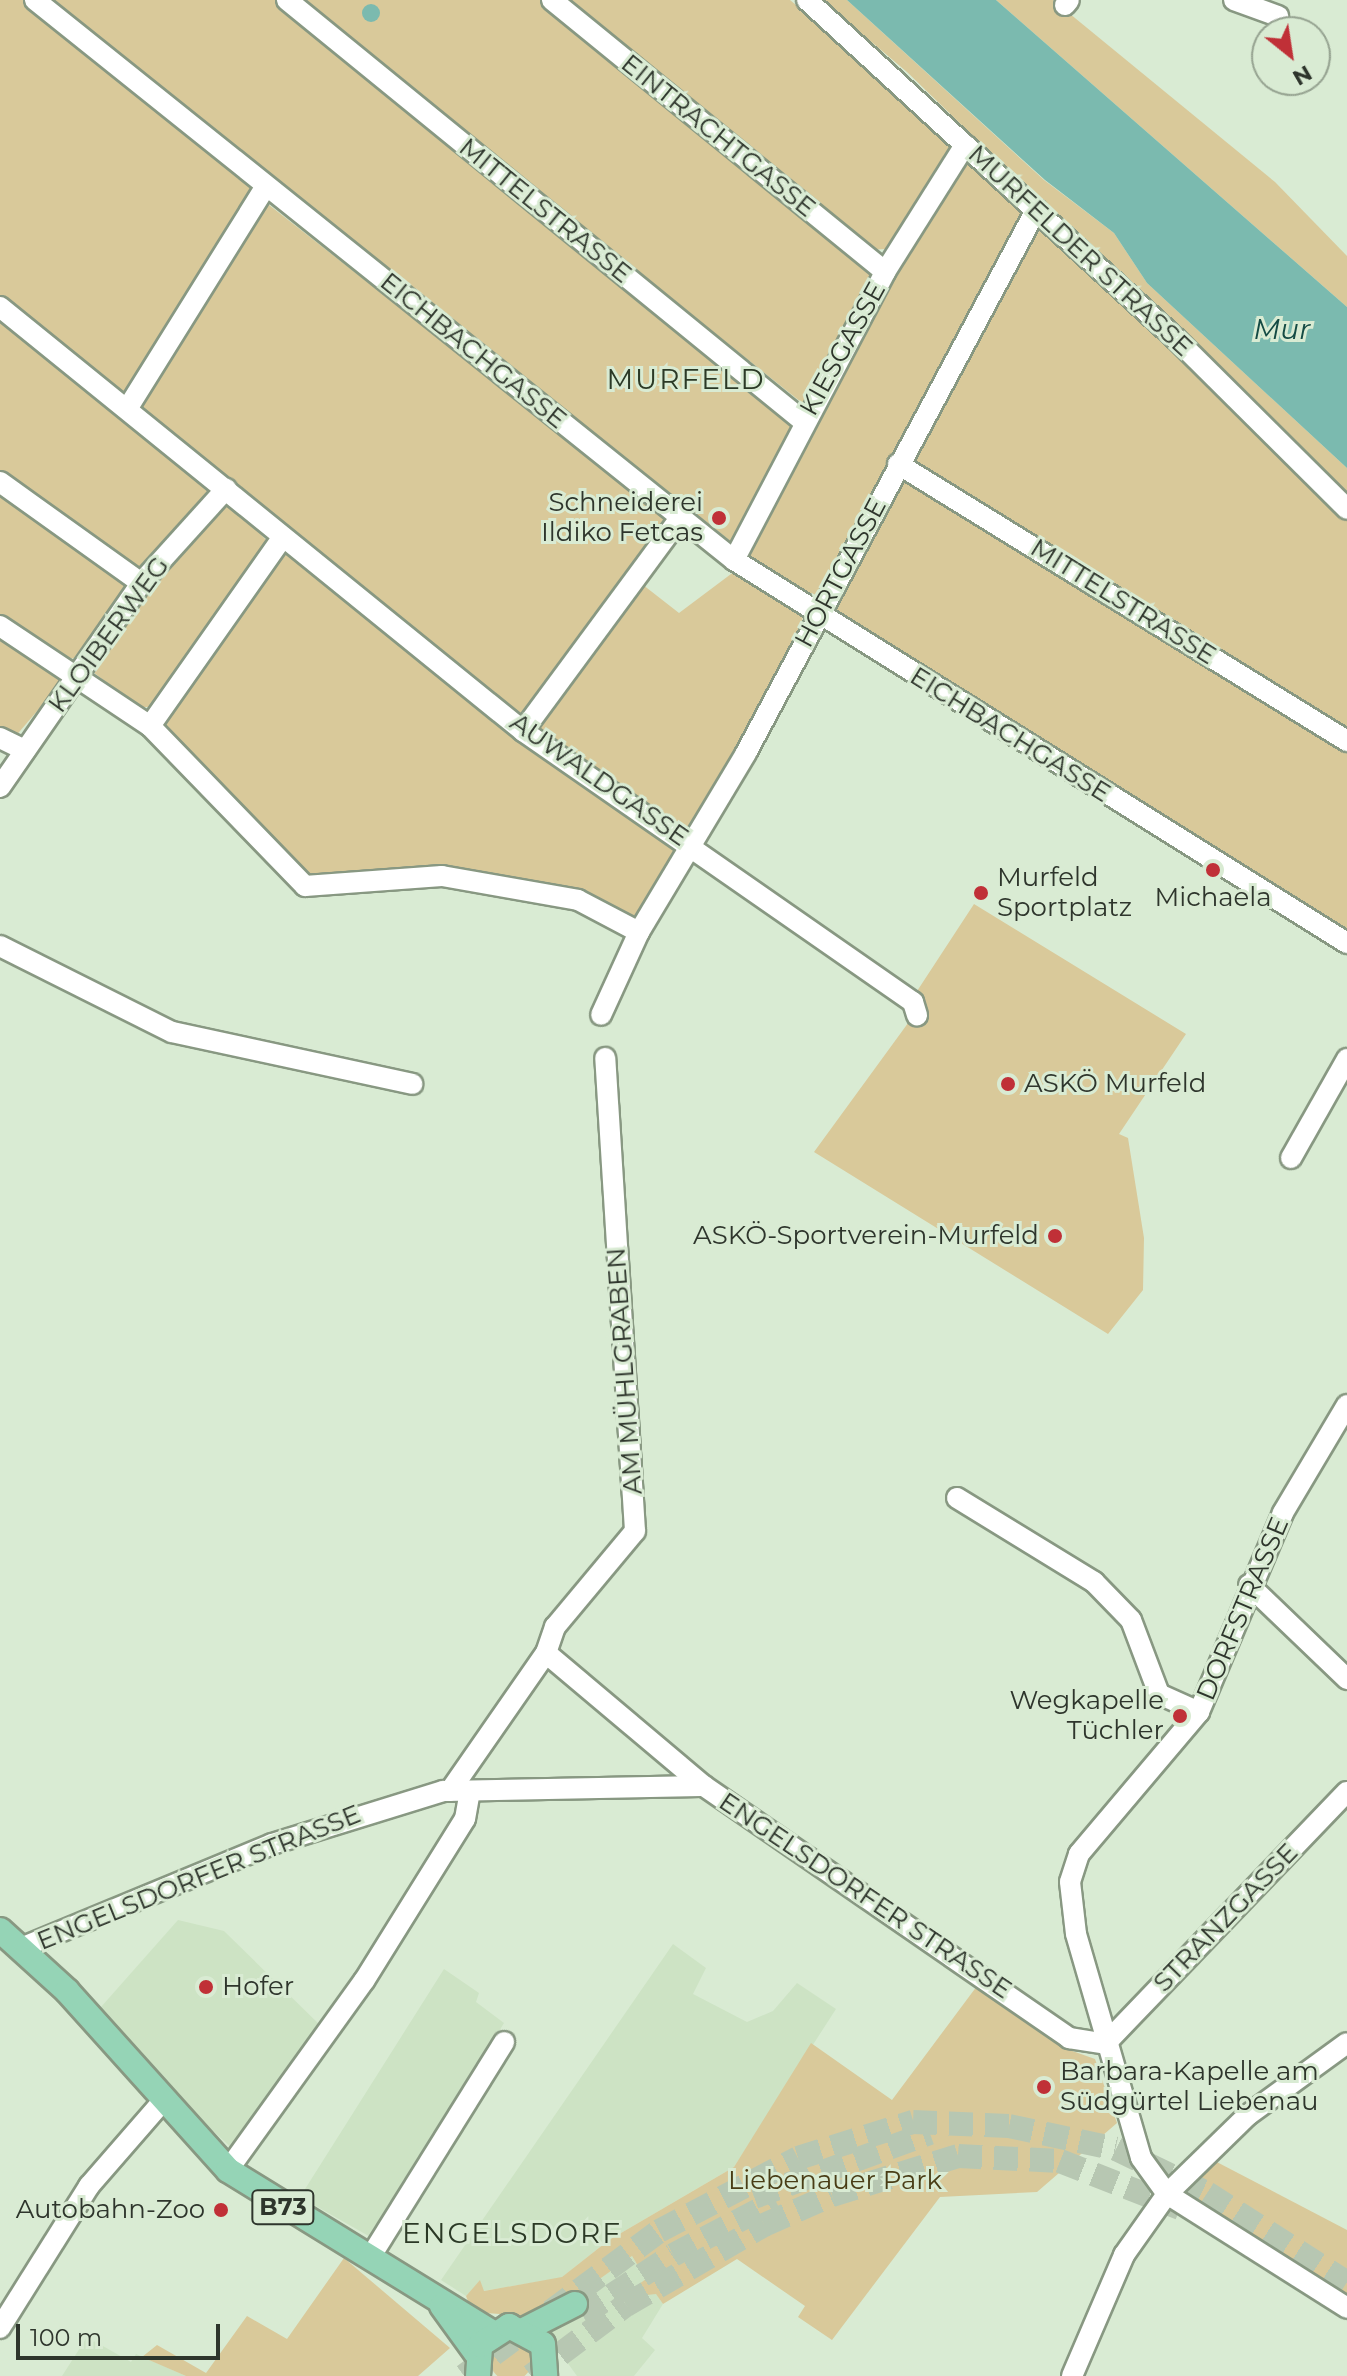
<!DOCTYPE html>
<html>
<head>
<meta charset="utf-8">
<style>
  body { margin:0 }
  #map { position:relative; width:1347px; height:2376px; overflow:hidden; background:#d9ebd3; font-family:Montserrat,sans-serif }
  div>[style] { position:absolute }
  .built>* { inset:0; background:#cde3c4 }
  .green>* { inset:0; background:#d9c99a }
  .round { border-radius:50% }
  .water>* { inset:0; background:#7bbaaf }
  .major-tunnel>* { height:24px; margin-top:-12px; transform-origin:0; background:repeating-linear-gradient(90deg,#b7c7b2 0 24px,transparent 0 36px) }
  .roads { filter:drop-shadow(2px 0 #889882) drop-shadow(-2px 0 #889882) drop-shadow(0 2px #889882) drop-shadow(0 -2px #889882) }
  .minor>* { height:20px; margin:-10px; padding:0 10px; transform-origin:10px; border-radius:10px; background:#fff }
  .major>* { height:24px; margin:-12px; padding:0 12px; transform-origin:12px; border-radius:12px; background:#95d4b6 }
  .dots>* { width:22px; height:22px; translate:-50% -50%; box-sizing:border-box; border:4px solid #d9ebd3; border-radius:50% }
  span { translate:-50% -50%; white-space:nowrap; text-align:center; line-height:1.15; -webkit-text-stroke:6px #d9ebd3; paint-order:stroke }
  .shield-label span { padding:2px 6px; background:#d9ebd3; border:2px solid; border-radius:6px; -webkit-text-stroke-width:0 }
  .shield-label { font-size:24px; color:#2e352c; font-weight:700 }
  .street-label { font-size:26px; color:#2e352c }
  .poi-label { font-size:26px; color:#2e352c }
  .right { translate:-100% -50%; text-align:right }
  .left { translate:0 -50%; text-align:left }
  .park-label { font-size:26px; color:#493d16 }
  .water-label { font-size:28px; color:#144b44; font-style:italic }
  .neighbourhood-label { font-size:28px; color:#2b3926; letter-spacing:2px }
  .north { position:absolute; left:1251px; top:16px; width:80px; height:80px; box-sizing:border-box; background:#d9ebd3; border:2px solid #95a290; border-radius:50%; rotate:150deg; font-size:22px; font-weight:700; line-height:32px; text-align:center; color:#2e352c }
  .north::after { content:''; display:block; margin:auto; width:28px; height:36px; background:#c03037; clip-path:polygon(50% 0,100% 100%,50% 72%,0 100%) }
  .scale { position:absolute; left:16px; top:2324px; width:204px; height:36px; box-sizing:border-box; border:4px solid #2e352c; border-top:0; padding-left:10px; font-size:24px; line-height:28px; white-space:nowrap; color:#2e352c; -webkit-text-stroke:6px #d9ebd3; paint-order:stroke }
</style>
</head>
<body>
<div id="map">
  <div class="built">
    <div style="clip-path:polygon(178px 1920px,224px 1931px,324px 2029px,236px 2152px,171px 2092px,101px 2007px)"></div>
    <div style="clip-path:polygon(673px 1944px,706px 1968px,693px 1994px,747px 2022px,773px 2011px,797px 1983px,836px 2009px,734px 2167px,609px 2240px,561px 2278px,483px 2291px,480px 2281px,466px 2296px,441px 2280px)"></div>
    <div style="clip-path:polygon(444px 1969px,479px 1993px,476px 2002px,504px 2023px,374px 2239px,300px 2197px)"></div>
    <div style="clip-path:polygon(632px 2256px,663px 2304px,642px 2338px,655px 2350px,634px 2376px,577px 2376px,536px 2319px)"></div>
    <div style="clip-path:polygon(87px 2337px,131px 2362px,136px 2354px,186px 2376px,62px 2376px)"></div>
  </div>
  <div class="green">
    <div style="clip-path:polygon(0 0,25px 0,253px 184px,122px 395px,0 298px)"></div>
    <div style="clip-path:polygon(49px 0,280px 0,796px 422px,733px 543px)"></div>
    <div style="clip-path:polygon(297px 0,543px 0,875px 271px,806px 406px)"></div>
    <div style="clip-path:polygon(564px 0,790px 0,882px 77px,950px 143px,951px 155px,885px 249px,869px 250px)"></div>
    <div style="clip-path:polygon(822px 0,847px 0,1044px 180px,1114px 233px,1147px 283px,1347px 468px,1347px 498px,907px 72px)"></div>
    <div style="clip-path:polygon(996px 0,1053px 0,1275px 182px,1347px 256px,1347px 307px)"></div>
    <div style="clip-path:polygon(973px 160px,1024px 209px,1023px 222px,819px 597px,810px 600px,745px 552px,850px 349px,959px 165px)"></div>
    <div style="clip-path:polygon(264px 201px,668px 518px,522px 719px,141px 411px,141px 400px)"></div>
    <div style="clip-path:polygon(1043px 224px,1347px 516px,1347px 733px,908px 466px)"></div>
    <div style="clip-path:polygon(0 316px,210px 486px,209px 497px,143px 573px,0 476px)"></div>
    <div style="clip-path:polygon(900px 482px,912px 482px,1347px 748px,1347px 933px,834px 615px)"></div>
    <div style="clip-path:polygon(0 488px,127px 581px,129px 589px,74px 658px,65px 660px,0 617px)"></div>
    <div style="clip-path:polygon(229px 501px,267px 541px,152px 707px,139px 707px,89px 669px,150px 585px)"></div>
    <div style="clip-path:polygon(293px 553px,685px 845px,634px 921px,440px 871px,300px 876px,167px 735px,163px 715px,276px 554px)"></div>
    <div style="clip-path:polygon(735px 571px,802px 614px,803px 626px,692px 830px,684px 831px,534px 729px,638px 581px,679px 613px)"></div>
    <div style="clip-path:polygon(0 630px,61px 670px,62px 682px,14px 738px,0 731px)"></div>
    <div style="clip-path:polygon(974px 904px,1186px 1034px,1119px 1134px,1128px 1138px,1144px 1238px,1143px 1290px,1108px 1334px,814px 1152px,911px 1019px,904px 1011px)"></div>
    <div style="clip-path:polygon(977px 1986px,1061px 2047px,1095px 2059px,1117px 2123px,1037px 2192px,940px 2197px,832px 2340px,798px 2317px,805px 2306px,737px 2259px,663px 2304px,656px 2294px,620px 2298px,646px 2279px,632px 2256px,567px 2302px,525px 2316px,472px 2312px,466px 2296px,480px 2280px,484px 2291px,562px 2277px,609px 2240px,734px 2167px,811px 2043px,892px 2100px)"></div>
    <div style="clip-path:polygon(1211px 2159px,1347px 2230px,1347px 2298px,1182px 2190px)"></div>
    <div style="clip-path:polygon(344px 2258px,450px 2348px,418px 2376px,186px 2376px,142px 2357px,157px 2345px,206px 2373px,247px 2316px,287px 2339px)"></div>
    <div class="round" style="left:490px;top:2339px;width:42px;height:42px"></div>
  </div>
  <div class="water">
    <div style="clip-path:polygon(847px 0,996px 0,1347px 307px,1347px 468px,1147px 283px,1114px 233px,1045px 180px)"></div>
    <div class="round" style="left:362px;top:4px;width:18px;height:18px"></div>
  </div>
  <div class="major-tunnel">
    <div style="left:754px;top:2197px;width:187px;rotate:-20deg"></div>
    <div style="left:582px;top:2315px;width:109px;rotate:-33.4deg"></div>
    <div style="left:673px;top:2255px;width:116px;rotate:-27.7deg"></div>
    <div style="left:464px;top:2376px;width:243px;rotate:-36.6deg"></div>
    <div style="left:659px;top:2231px;width:157px;rotate:-27.7deg"></div>
    <div style="left:798px;top:2158px;width:121px;rotate:-17.4deg"></div>
    <div style="left:913px;top:2122px;width:96px;rotate:2.4deg"></div>
    <div style="left:1009px;top:2126px;width:109px;rotate:12.1deg"></div>
    <div style="left:1116px;top:2149px;width:101px;rotate:25.8deg"></div>
    <div style="left:1207px;top:2193px;width:166px;rotate:32.7deg"></div>
    <div style="left:531px;top:2376px;width:119px;rotate:-36.8deg"></div>
    <div style="left:626px;top:2305px;width:160px;rotate:-30.1deg"></div>
    <div style="left:764px;top:2225px;width:74px;rotate:-23.8deg"></div>
    <div style="left:832px;top:2195px;width:132px;rotate:-17.2deg"></div>
    <div style="left:958px;top:2156px;width:102px;rotate:2.8deg"></div>
    <div style="left:1060px;top:2161px;width:129px;rotate:21.4deg"></div>
  </div>
  <div class="roads">
    <div class="minor">
      <div style="left:35px;top:0;width:896px;rotate:38.7deg"></div>
      <div style="left:734px;top:560px;width:723px;rotate:32deg"></div>
      <div style="left:287px;top:0;width:666px;rotate:39.21deg"></div>
      <div style="left:552px;top:0;width:430px;rotate:39.2deg"></div>
      <div style="left:807px;top:0;width:501px;rotate:42.57deg"></div>
      <div style="left:1176px;top:339px;width:241px;rotate:44.8deg"></div>
      <div style="left:1234px;top:0;width:47px;rotate:20deg"></div>
      <div style="left:1065px;top:5px;width:6px;rotate:-51deg"></div>
      <div style="left:0;top:307px;width:673px;rotate:39.03deg"></div>
      <div style="left:523px;top:731px;width:475px;rotate:34.8deg"></div>
      <div style="left:913px;top:1002px;width:14px;rotate:73deg"></div>
      <div style="left:129px;top:406px;width:259px;rotate:-58.1deg"></div>
      <div style="left:898px;top:464px;width:528px;rotate:31.67deg"></div>
      <div style="left:0;top:482px;width:173px;rotate:35.6deg"></div>
      <div style="left:734px;top:560px;width:325px;rotate:-62.3deg"></div>
      <div style="left:885px;top:272px;width:150px;rotate:-57.8deg"></div>
      <div style="left:0;top:626px;width:180px;rotate:33.7deg"></div>
      <div style="left:150px;top:726px;width:223px;rotate:45.9deg"></div>
      <div style="left:305px;top:886px;width:137px;rotate:-4.2deg"></div>
      <div style="left:442px;top:876px;width:138px;rotate:10deg"></div>
      <div style="left:578px;top:900px;width:69px;rotate:27.7deg"></div>
      <div style="left:639px;top:932px;width:91px;rotate:114.6deg"></div>
      <div style="left:150px;top:726px;width:231px;rotate:-54.9deg"></div>
      <div style="left:523px;top:731px;width:266px;rotate:-53.6deg"></div>
      <div style="left:0;top:738px;width:28px;rotate:26deg"></div>
      <div style="left:0;top:787px;width:248px;rotate:-55.3deg"></div>
      <div style="left:141px;top:583px;width:127px;rotate:-47.9deg"></div>
      <div style="left:639px;top:932px;width:209px;rotate:-59.1deg"></div>
      <div style="left:746px;top:753px;width:616px;rotate:-61.89deg"></div>
      <div style="left:0;top:946px;width:192px;rotate:26.6deg"></div>
      <div style="left:172px;top:1032px;width:246px;rotate:12.2deg"></div>
      <div style="left:1291px;top:1158px;width:114px;rotate:-60.5deg"></div>
      <div style="left:1347px;top:1405px;width:126px;rotate:120.7deg"></div>
      <div style="left:1283px;top:1513px;width:216px;rotate:112.9deg"></div>
      <div style="left:1199px;top:1712px;width:186px;rotate:130.2deg"></div>
      <div style="left:1079px;top:1854px;width:29px;rotate:108deg"></div>
      <div style="left:1070px;top:1882px;width:52px;rotate:83.4deg"></div>
      <div style="left:1076px;top:1934px;width:233px;rotate:73.8deg"></div>
      <div style="left:1141px;top:2158px;width:44px;rotate:54.2deg"></div>
      <div style="left:1167px;top:2194px;width:213px;rotate:32.3deg"></div>
      <div style="left:957px;top:1498px;width:161px;rotate:31.5deg"></div>
      <div style="left:1094px;top:1582px;width:53px;rotate:45.8deg"></div>
      <div style="left:1131px;top:1620px;width:79px;rotate:69.3deg"></div>
      <div style="left:1159px;top:1694px;width:44px;rotate:24.2deg"></div>
      <div style="left:1249px;top:1585px;width:136px;rotate:43.8deg"></div>
      <div style="left:546px;top:1653px;width:207px;rotate:40.1deg"></div>
      <div style="left:450px;top:1791px;width:168px;rotate:-55.2deg"></div>
      <div style="left:546px;top:1653px;width:28px;rotate:-71deg"></div>
      <div style="left:555px;top:1627px;width:125px;rotate:-50.2deg"></div>
      <div style="left:635px;top:1531px;width:474px;rotate:-93.6deg"></div>
      <div style="left:21px;top:1948px;width:272px;rotate:-22.5deg"></div>
      <div style="left:272px;top:1844px;width:179px;rotate:-17.2deg"></div>
      <div style="left:443px;top:1791px;width:261px;rotate:-1.1deg"></div>
      <div style="left:704px;top:1786px;width:444px;rotate:34.6deg"></div>
      <div style="left:1069px;top:2038px;width:36px;rotate:9deg"></div>
      <div style="left:1105px;top:2044px;width:349px;rotate:-46.2deg"></div>
      <div style="left:228px;top:2170px;width:233px;rotate:-54.3deg"></div>
      <div style="left:364px;top:1981px;width:191px;rotate:-58.1deg"></div>
      <div style="left:465px;top:1819px;width:27px;rotate:-80deg"></div>
      <div style="left:371px;top:2256px;width:252px;rotate:-58.1deg"></div>
      <div style="left:0;top:2328px;width:168px;rotate:-57.9deg"></div>
      <div style="left:89px;top:2186px;width:111px;rotate:-49deg"></div>
      <div style="left:1072px;top:2376px;width:132px;rotate:-66.7deg"></div>
      <div style="left:1124px;top:2255px;width:75px;rotate:-54.8deg"></div>
      <div style="left:1167px;top:2194px;width:113px;rotate:-44.3deg"></div>
      <div style="left:1248px;top:2115px;width:122px;rotate:-36deg"></div>
    </div>
    <div class="major">
      <div style="left:0;top:1930px;width:91px;rotate:42.3deg"></div>
      <div style="left:67px;top:1991px;width:241px;rotate:48deg"></div>
      <div style="left:228px;top:2170px;width:309px;rotate:31.6deg"></div>
      <div style="left:442px;top:2306px;width:58px;rotate:54.1deg"></div>
      <div style="left:526px;top:2329px;width:55px;rotate:-27deg"></div>
      <div style="left:478px;top:2376px;width:31px;rotate:-86deg"></div>
      <div style="left:480px;top:2345px;width:35px;rotate:-33deg"></div>
      <div style="left:509px;top:2326px;width:38px;rotate:28deg"></div>
      <div style="left:543px;top:2344px;width:32px;rotate:86deg"></div>
    </div>
  </div>
  <div class="dots">
    <div style="left:719px;top:518px;background:#c03037"></div>
    <div style="left:1213px;top:870px;background:#c03037"></div>
    <div style="left:981px;top:893px;background:#c03037"></div>
    <div style="left:1008px;top:1084px;background:#c03037"></div>
    <div style="left:1055px;top:1236px;background:#c03037"></div>
    <div style="left:1180px;top:1716px;background:#c03037"></div>
    <div style="left:206px;top:1987px;background:#c03037"></div>
    <div style="left:1044px;top:2087px;background:#c03037"></div>
    <div style="left:221px;top:2210px;background:#c03037"></div>
  </div>
  <div class="shield-label">
    <span style="left:283px;top:2207px">B73</span>
  </div>
  <div class="street-label">
    <span style="left:718px;top:136px;rotate:39deg">EINTRACHTGASSE</span>
    <span style="left:545px;top:211px;rotate:39deg">MITTELSTRASSE</span>
    <span style="left:1080px;top:251px;rotate:43deg">MURFELDER STRASSE</span>
    <span style="left:843px;top:349px;rotate:-61deg">KIESGASSE</span>
    <span style="left:473px;top:351px;rotate:39deg">EICHBACHGASSE</span>
    <span style="left:841px;top:573px;rotate:-62deg">HORTGASSE</span>
    <span style="left:1123px;top:602px;rotate:32deg">MITTELSTRASSE</span>
    <span style="left:109px;top:635px;rotate:-54deg">KLOIBERWEG</span>
    <span style="left:1010px;top:735px;rotate:32deg">EICHBACHGASSE</span>
    <span style="left:599px;top:780px;rotate:35deg">AUWALDGASSE</span>
    <span style="left:625px;top:1371px;rotate:-94deg">AM MÜHLGRABEN</span>
    <span style="left:1243px;top:1609px;rotate:-67deg">DORFSTRASSE</span>
    <span style="left:199px;top:1878px;rotate:-22deg">ENGELSDORFER STRASSE</span>
    <span style="left:865px;top:1896px;rotate:34deg">ENGELSDORFER STRASSE</span>
    <span style="left:1226px;top:1918px;rotate:-46deg">STRANZGASSE</span>
  </div>
  <div class="poi-label">
    <span class="right" style="left:703px;top:518px">Schneiderei<br>Ildiko Fetcas</span>
    <span class="left" style="left:997px;top:893px">Murfeld<br>Sportplatz</span>
    <span style="left:1213px;top:898px">Michaela</span>
    <span class="left" style="left:1024px;top:1084px">ASKÖ Murfeld</span>
    <span class="right" style="left:1039px;top:1236px">ASKÖ-Sportverein-Murfeld</span>
    <span class="right" style="left:1164px;top:1716px">Wegkapelle<br>Tüchler</span>
    <span class="left" style="left:222px;top:1987px">Hofer</span>
    <span class="left" style="left:1060px;top:2087px">Barbara-Kapelle am<br>Südgürtel Liebenau</span>
    <span class="right" style="left:205px;top:2210px">Autobahn-Zoo</span>
  </div>
  <div class="park-label">
    <span style="left:835px;top:2181px">Liebenauer Park</span>
  </div>
  <div class="water-label">
    <span style="left:1282px;top:329px">Mur</span>
  </div>
  <div class="neighbourhood-label">
    <span style="left:686px;top:379px">MURFELD</span>
    <span style="left:512px;top:2233px">ENGELSDORF</span>
  </div>
  <div class="north">N</div>
  <div class="scale">100 m</div>
</div>
</body>
</html>
